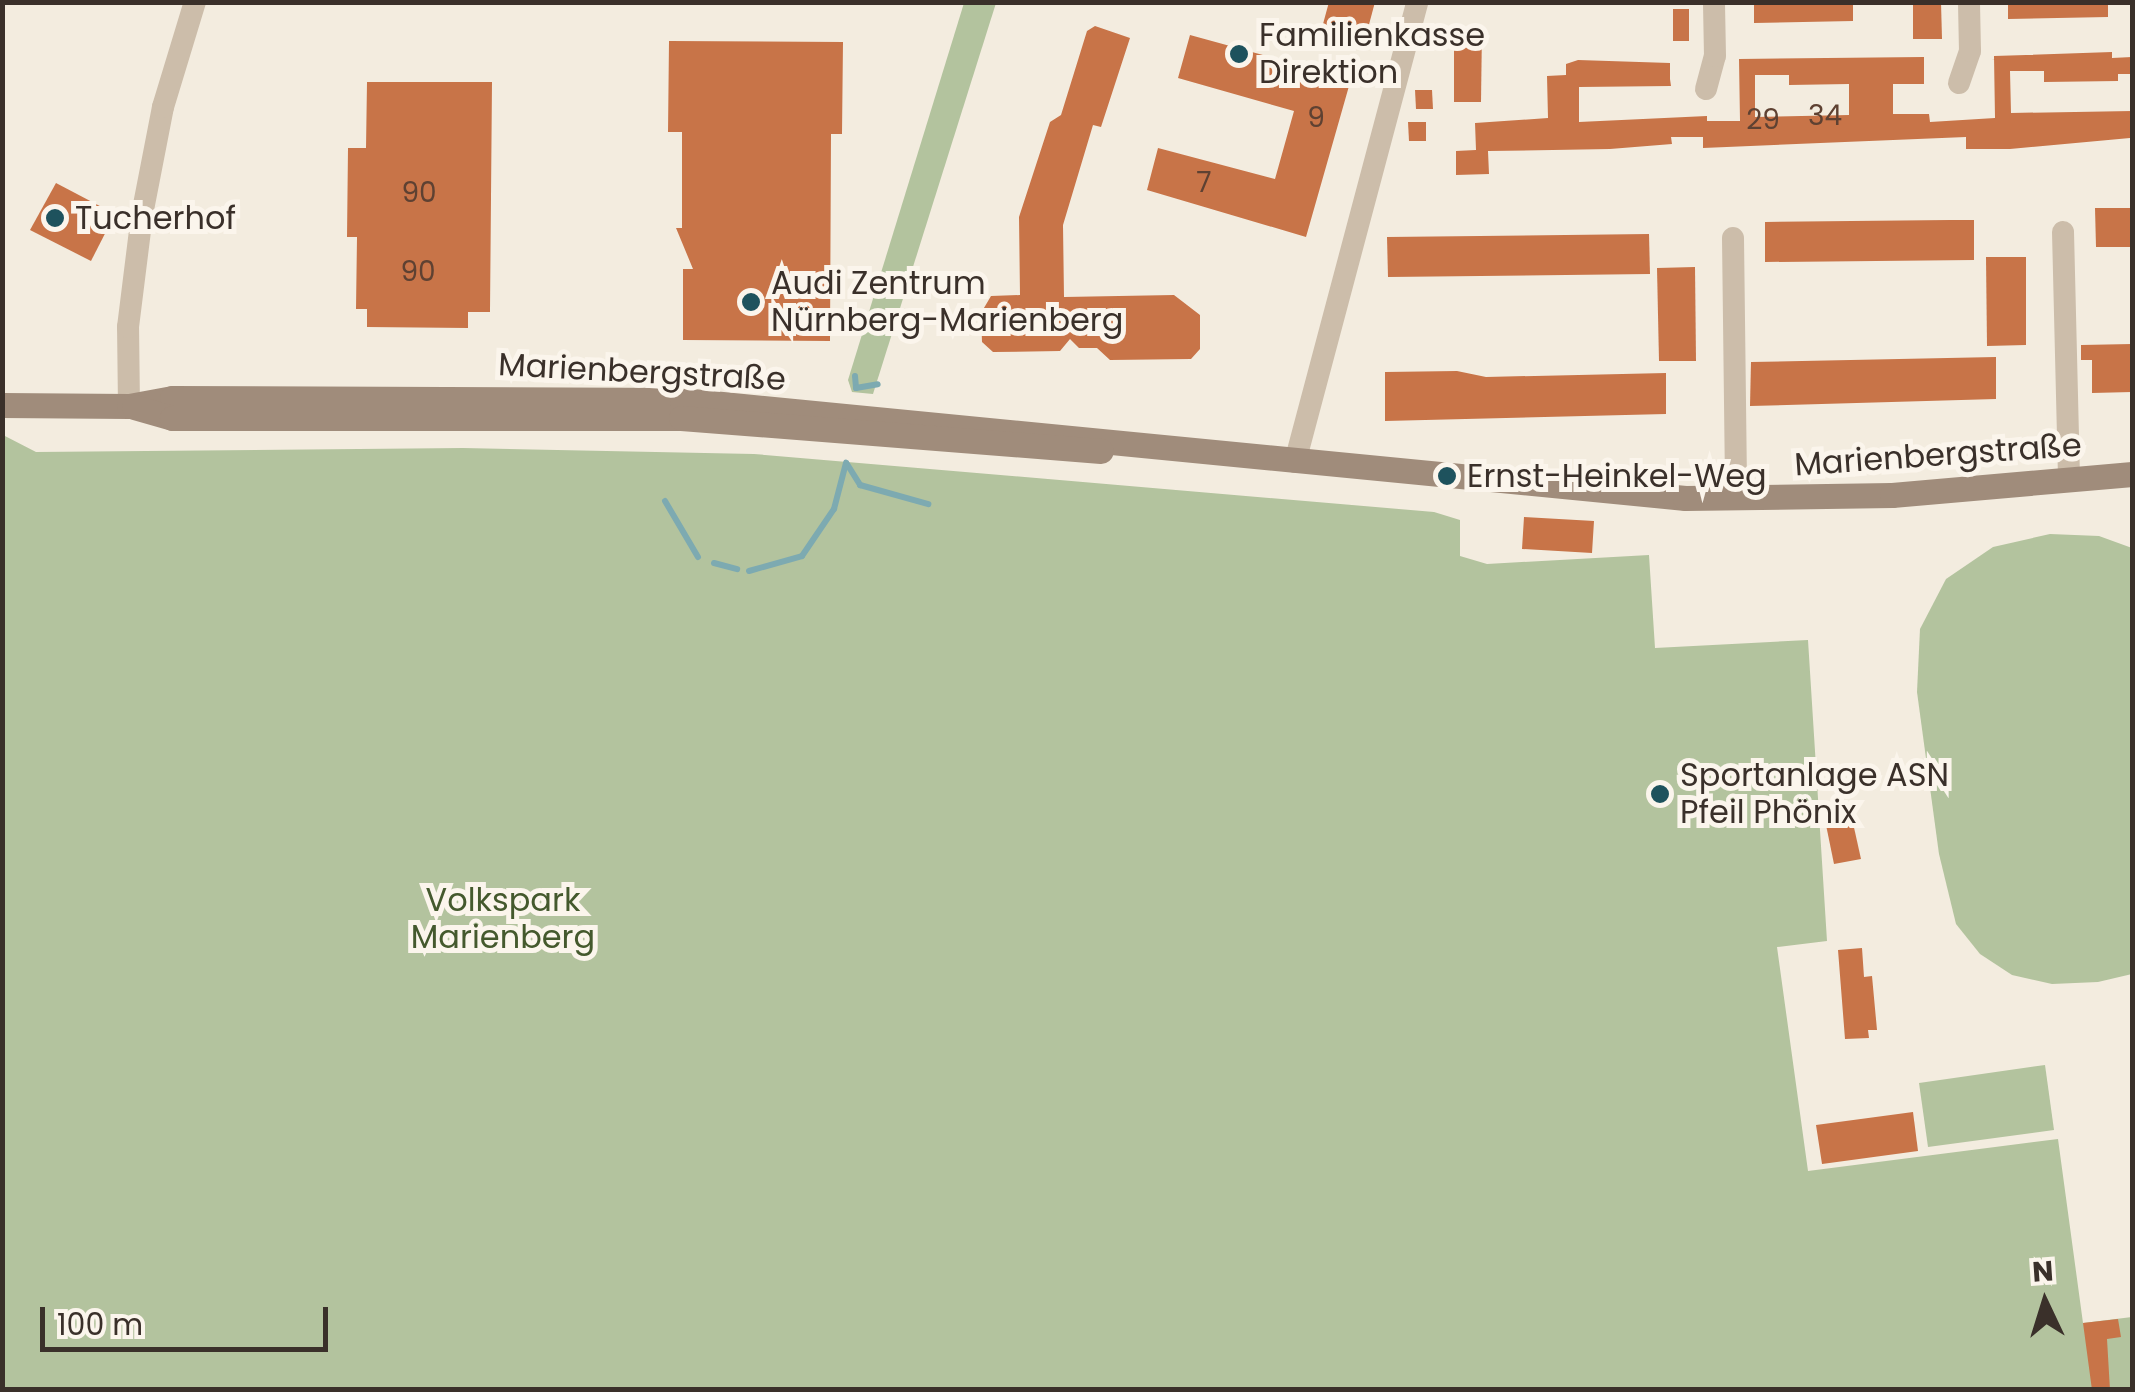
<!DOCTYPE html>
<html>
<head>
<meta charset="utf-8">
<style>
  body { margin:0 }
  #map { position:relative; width:2135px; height:1392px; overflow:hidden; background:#f3ecdf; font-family:Poppins,sans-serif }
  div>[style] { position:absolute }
  .green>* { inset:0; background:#b3c39e }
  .stream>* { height:6px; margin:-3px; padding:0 3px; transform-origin:3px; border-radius:3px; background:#7daab1 }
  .building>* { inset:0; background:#c87448 }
  .minor>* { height:22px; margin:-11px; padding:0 11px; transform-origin:11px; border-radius:11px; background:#ccbdaa }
  .secondary>* { height:25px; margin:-12.5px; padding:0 12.5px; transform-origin:12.5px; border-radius:12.5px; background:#a08c7b }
  .dots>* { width:28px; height:28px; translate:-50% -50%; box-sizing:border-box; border:5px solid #fbf5ec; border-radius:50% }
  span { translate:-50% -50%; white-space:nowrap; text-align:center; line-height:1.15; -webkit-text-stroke:10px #fbf5ec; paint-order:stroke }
  .number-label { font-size:28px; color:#5e4132 }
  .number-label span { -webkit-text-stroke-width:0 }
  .poi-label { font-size:32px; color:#3a302a }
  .left { translate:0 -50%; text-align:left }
  .street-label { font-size:32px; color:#3a302a }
  .park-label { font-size:32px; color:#44592d }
  .frame { position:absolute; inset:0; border:5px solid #3a302a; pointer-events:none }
  .north { position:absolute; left:1995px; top:1252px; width:100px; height:100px; -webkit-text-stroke:8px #fbf5ec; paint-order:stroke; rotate:356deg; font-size:28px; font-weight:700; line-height:40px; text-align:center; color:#3a302a }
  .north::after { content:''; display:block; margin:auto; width:35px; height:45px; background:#3a302a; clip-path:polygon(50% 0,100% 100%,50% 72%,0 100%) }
  .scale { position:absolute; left:40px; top:1307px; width:288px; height:45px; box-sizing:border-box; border:5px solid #3a302a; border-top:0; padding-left:12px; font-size:30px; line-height:35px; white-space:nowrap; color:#3a302a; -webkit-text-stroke:8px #fbf5ec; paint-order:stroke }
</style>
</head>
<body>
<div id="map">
  <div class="green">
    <div style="clip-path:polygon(964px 3px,996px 3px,873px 394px,852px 392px,848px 380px)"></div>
    <div style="clip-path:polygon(3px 435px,36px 452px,463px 448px,754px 454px,1434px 512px,1460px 520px,1460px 556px,1487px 564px,1649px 555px,1655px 648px,1808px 640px,1827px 941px,1777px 947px,1808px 1171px,2058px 1139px,2083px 1323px,2132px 1317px,2132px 1390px,3px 1389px)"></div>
    <div style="clip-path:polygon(2050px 534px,2099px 536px,2132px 548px,2132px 974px,2098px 982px,2052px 984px,2012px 975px,1980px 954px,1956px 924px,1939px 854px,1917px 692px,1920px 629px,1946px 579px,1993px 547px)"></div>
    <div style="clip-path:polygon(2045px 1065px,2054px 1130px,1928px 1147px,1919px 1083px)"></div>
  </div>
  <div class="stream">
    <div style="left:855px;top:376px;width:12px;rotate:85deg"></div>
    <div style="left:856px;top:388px;width:22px;rotate:-10deg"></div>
    <div style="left:847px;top:464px;width:25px;rotate:58deg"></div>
    <div style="left:860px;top:485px;width:71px;rotate:15.6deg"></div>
    <div style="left:665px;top:501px;width:65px;rotate:59.5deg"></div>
    <div style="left:714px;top:563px;width:24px;rotate:15deg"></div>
    <div style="left:749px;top:571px;width:55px;rotate:-15.8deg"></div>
    <div style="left:802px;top:556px;width:57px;rotate:-55.8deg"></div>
    <div style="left:834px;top:509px;width:48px;rotate:-75.4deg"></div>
  </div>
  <div class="building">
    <div style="clip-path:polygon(1329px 2px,1375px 2px,1363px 47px,1320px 35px)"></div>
    <div style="clip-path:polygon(1754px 2px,1853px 2px,1853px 21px,1754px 23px)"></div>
    <div style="clip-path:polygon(1913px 2px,1941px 2px,1942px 39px,1913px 39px)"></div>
    <div style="clip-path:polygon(2008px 2px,2108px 2px,2108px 17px,2008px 19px)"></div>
    <div style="clip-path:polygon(1673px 9px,1689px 9px,1689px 41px,1673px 41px)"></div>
    <div style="clip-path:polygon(1095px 26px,1130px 38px,1101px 127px,1093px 125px,1063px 225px,1064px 297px,1174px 295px,1200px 315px,1200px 349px,1191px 359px,1110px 360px,1097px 348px,1079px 348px,1070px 339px,1060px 351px,993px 352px,982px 342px,981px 313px,991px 296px,1020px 295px,1019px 217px,1050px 122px,1061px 115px,1087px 31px)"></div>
    <div style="clip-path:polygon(1454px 28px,1482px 28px,1481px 102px,1454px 102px)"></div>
    <div style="clip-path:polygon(1190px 35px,1351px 79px,1306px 237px,1147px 190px,1158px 148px,1275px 179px,1294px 111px,1178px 78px)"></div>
    <div style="clip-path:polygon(669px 41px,843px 42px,842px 134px,831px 134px,830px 341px,683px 340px,683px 269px,693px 269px,676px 228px,682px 228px,682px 132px,668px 132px)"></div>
    <div style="clip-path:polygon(evenodd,2112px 52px,2112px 58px,2132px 57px,2132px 74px,2118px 74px,2118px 81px,2044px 82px,2044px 71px,2010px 71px,2011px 113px,2132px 111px,2130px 138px,2010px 149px,1966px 149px,1966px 137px,1703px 148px,1703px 137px,1671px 137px,1672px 144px,1610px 149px,1488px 151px,1489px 174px,1456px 175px,1456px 151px,1476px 150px,1475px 123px,1548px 118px,1547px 76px,1566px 75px,1566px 64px,1578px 60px,1670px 63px,1670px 79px,1671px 86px,1579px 87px,1579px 122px,1707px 116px,1707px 121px,1740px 121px,1739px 59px,1924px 57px,1924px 84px,1893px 84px,1893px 114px,1929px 114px,1930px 122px,1995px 118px,1994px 56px,2112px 52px,1755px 75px,1789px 75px,1789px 85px,1849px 84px,1849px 115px,1755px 117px,1755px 75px)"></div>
    <div style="clip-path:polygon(367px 82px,492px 82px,490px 312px,468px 312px,468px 328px,367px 327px,367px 309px,356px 309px,357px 237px,347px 237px,348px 148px,366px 148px)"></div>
    <div style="clip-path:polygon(1415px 90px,1432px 90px,1433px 109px,1416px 109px)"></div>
    <div style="clip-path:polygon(1408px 122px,1426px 122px,1426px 141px,1409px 141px)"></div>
    <div style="clip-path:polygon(56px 183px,115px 214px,91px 261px,30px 230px)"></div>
    <div style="clip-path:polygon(2095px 208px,2132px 208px,2132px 247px,2096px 247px)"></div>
    <div style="clip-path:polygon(1950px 220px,1974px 220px,1974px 260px,1765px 262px,1765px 222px)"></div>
    <div style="clip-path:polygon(1649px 234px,1650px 274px,1388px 277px,1387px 237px)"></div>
    <div style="clip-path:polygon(1986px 257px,2026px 257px,2026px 345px,1987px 346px)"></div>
    <div style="clip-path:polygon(1695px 267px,1696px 361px,1659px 361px,1657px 268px)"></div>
    <div style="clip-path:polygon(2132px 344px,2132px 392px,2092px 393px,2092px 360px,2081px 360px,2081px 345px)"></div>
    <div style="clip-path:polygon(1996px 357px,1996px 399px,1750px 406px,1751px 362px)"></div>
    <div style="clip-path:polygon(1457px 371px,1486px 377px,1666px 373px,1666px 414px,1385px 421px,1385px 372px)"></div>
    <div style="clip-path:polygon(1524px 517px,1594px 521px,1592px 553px,1522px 549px)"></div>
    <div style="clip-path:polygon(1851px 814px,1861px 859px,1834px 864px,1825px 820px)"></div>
    <div style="clip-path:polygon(1862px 948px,1864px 977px,1872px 976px,1877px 1030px,1868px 1030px,1869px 1038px,1845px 1039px,1838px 950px)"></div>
    <div style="clip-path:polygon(1913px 1112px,1918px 1151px,1822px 1164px,1816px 1125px)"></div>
    <div style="clip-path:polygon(2118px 1319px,2121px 1337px,2107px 1339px,2110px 1390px,2092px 1390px,2083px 1323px)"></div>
  </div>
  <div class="minor">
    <div style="left:1959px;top:83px;width:34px;rotate:-71deg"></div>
    <div style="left:1970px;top:51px;width:49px;rotate:-91.2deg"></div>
    <div style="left:1706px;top:89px;width:34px;rotate:-75deg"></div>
    <div style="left:1715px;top:56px;width:54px;rotate:-91.1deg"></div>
    <div style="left:2063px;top:232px;width:248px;rotate:88.6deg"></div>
    <div style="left:1733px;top:238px;width:261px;rotate:89.3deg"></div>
    <div style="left:129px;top:406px;width:79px;rotate:-90.7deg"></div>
    <div style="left:128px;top:327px;width:113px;rotate:-82.9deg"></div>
    <div style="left:142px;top:215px;width:110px;rotate:-79deg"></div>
    <div style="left:163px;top:107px;width:110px;rotate:-73.1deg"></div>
    <div style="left:1295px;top:462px;width:476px;rotate:-75.1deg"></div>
  </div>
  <div class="secondary">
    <div style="left:2px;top:405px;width:127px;rotate:0.5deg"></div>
    <div style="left:129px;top:406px;width:44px;rotate:-10.5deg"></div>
    <div style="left:172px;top:398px;width:510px;rotate:0.22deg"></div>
    <div style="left:682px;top:400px;width:1008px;rotate:5.58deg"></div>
    <div style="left:1685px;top:498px;width:207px;rotate:-0.8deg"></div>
    <div style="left:1892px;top:495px;width:241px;rotate:-5deg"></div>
    <div style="left:134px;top:407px;width:40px;rotate:16deg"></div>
    <div style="left:172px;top:418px;width:509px"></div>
    <div style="left:681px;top:418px;width:421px;rotate:4.5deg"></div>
  </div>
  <div class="dots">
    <div style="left:1239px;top:54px;background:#1e525d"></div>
    <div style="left:55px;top:218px;background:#1e525d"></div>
    <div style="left:751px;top:302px;background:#1e525d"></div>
    <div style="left:1447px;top:476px;background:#1e525d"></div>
    <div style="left:1660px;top:794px;background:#1e525d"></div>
  </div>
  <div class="number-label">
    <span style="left:1825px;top:116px">34</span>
    <span style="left:1316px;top:118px">9</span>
    <span style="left:1763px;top:120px">29</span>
    <span style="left:1204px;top:183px">7</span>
    <span style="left:419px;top:193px">90</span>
    <span style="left:418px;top:272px">90</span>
  </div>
  <div class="poi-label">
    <span class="left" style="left:1259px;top:54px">Familienkasse<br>Direktion</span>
    <span class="left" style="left:75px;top:218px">Tucherhof</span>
    <span class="left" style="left:771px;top:302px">Audi Zentrum<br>Nürnberg-Marienberg</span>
    <span class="left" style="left:1467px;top:476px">Ernst-Heinkel-Weg</span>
    <span class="left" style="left:1680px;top:794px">Sportanlage ASN<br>Pfeil Phönix</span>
  </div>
  <div class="street-label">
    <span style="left:642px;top:372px;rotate:3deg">Marienbergstraße</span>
    <span style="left:1938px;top:455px;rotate:-4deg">Marienbergstraße</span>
  </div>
  <div class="park-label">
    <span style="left:503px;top:919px">Volkspark<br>Marienberg</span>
  </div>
  <div class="frame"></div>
  <div class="north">N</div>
  <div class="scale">100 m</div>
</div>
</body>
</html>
